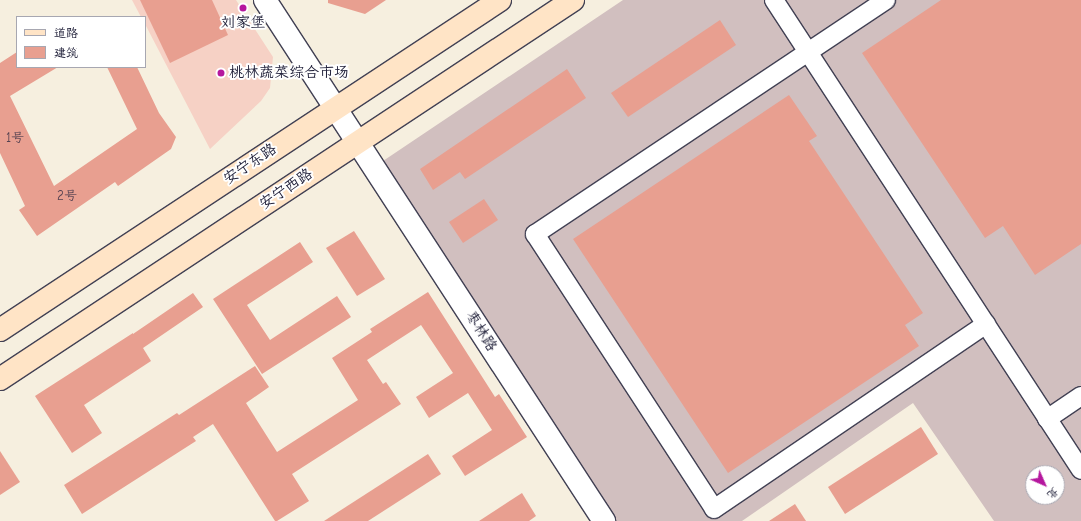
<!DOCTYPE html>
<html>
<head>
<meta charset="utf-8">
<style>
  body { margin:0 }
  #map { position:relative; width:1081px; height:521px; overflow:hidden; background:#f6efdf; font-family:"Comic Neue","LXGW WenKai TC",sans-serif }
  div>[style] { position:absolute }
  .built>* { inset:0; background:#f6d1c5 }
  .industrial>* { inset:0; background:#d1bfbf }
  .building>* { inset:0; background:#e89f90 }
  .roads { filter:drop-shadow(1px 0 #424154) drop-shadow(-1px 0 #424154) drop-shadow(0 1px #424154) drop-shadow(0 -1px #424154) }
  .minor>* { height:18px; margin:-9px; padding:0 9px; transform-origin:9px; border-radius:9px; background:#fff }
  .tertiary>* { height:22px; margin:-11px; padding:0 11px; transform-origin:11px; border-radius:11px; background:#fff }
  .secondary>* { height:22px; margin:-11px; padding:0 11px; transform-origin:11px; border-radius:11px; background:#ffe4c6 }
  .dots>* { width:11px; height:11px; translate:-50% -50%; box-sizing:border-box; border:2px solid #fff; border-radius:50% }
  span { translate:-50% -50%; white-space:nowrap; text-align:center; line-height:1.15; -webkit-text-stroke:4px #fff; paint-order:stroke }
  .number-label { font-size:13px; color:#544150 }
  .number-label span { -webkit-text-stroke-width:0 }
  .poi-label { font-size:15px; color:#22223b }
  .left { translate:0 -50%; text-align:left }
  .street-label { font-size:15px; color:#22223b }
  .legend { position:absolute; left:16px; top:16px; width:130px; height:52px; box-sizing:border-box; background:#fff; border:1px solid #a7a7b1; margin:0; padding:5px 7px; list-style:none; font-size:12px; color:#22223b }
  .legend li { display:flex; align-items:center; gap:8px; height:20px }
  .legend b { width:20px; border:1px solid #a7a7b1 }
  .north { position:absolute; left:1025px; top:465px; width:40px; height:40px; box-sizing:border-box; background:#fff; border:1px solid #a7a7b1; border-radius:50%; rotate:135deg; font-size:11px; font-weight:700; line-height:16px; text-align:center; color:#22223b }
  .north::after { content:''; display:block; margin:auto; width:14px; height:18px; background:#b5179e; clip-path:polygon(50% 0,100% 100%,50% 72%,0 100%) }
</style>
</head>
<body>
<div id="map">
  <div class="built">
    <div style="clip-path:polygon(132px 0,236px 0,273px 57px,270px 88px,261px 101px,210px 149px,145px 24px,145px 17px,141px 17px)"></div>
  </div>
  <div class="industrial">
    <div style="clip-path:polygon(evenodd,623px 0,1081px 0,1081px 521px,994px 521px,913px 403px,742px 521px,612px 521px,383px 161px,623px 0,1033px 473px,1057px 473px,1057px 497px,1033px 497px,1033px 473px)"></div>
  </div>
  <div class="building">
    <div style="clip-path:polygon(140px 0,212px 0,228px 35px,170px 63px)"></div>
    <div style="clip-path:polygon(328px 0,386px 0,365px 14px,328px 3px)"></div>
    <div style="clip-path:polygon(941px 0,1081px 0,1081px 244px,1035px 275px,1003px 226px,985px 238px,862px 53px)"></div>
    <div style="clip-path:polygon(720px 20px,736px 45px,628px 117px,611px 93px)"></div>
    <div style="clip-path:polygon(17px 52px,17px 67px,58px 67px,10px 96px,54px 186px,137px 129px,107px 67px,137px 67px,159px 113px,176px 137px,171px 149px,118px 186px,115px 182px,37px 236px,19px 210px,25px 206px,0 153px,0 63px)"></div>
    <div style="clip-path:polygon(567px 69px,586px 98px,465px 179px,460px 172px,433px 190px,420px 169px)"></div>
    <div style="clip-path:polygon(789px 95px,817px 136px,809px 141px,923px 313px,905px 325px,919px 346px,728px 473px,573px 239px)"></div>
    <div style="clip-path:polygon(484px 199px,498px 220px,463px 243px,449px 222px)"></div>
    <div style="clip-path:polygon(354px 231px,385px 279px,357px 296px,326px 248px)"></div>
    <div style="clip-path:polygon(300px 242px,313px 262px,247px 305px,270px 340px,337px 296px,351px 317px,262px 374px,213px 299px)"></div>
    <div style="clip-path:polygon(428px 292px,495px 397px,499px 394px,527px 437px,465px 476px,452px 456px,492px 430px,468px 393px,429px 418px,416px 397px,453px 373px,421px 325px,367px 360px,383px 384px,386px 382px,401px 404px,292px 474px,309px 501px,277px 521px,275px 521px,213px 424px,193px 437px,196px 441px,82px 514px,64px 485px,177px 413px,179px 415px,255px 366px,269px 387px,246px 403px,277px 452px,358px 400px,332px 358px,372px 332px,370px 329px)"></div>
    <div style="clip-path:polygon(193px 293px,203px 307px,143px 348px,151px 361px,84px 405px,102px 433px,72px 453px,35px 396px,133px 333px,133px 334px)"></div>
    <div style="clip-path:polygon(921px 427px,938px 454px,845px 514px,828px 487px)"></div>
    <div style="clip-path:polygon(0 451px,20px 482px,0 495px)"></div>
    <div style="clip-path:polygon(428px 454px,441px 474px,368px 521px,324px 521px)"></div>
    <div style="clip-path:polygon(522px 493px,536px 516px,529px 521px,479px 521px)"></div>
    <div style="clip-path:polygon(795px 504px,806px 521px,769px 521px)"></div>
  </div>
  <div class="roads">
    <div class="minor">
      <div style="left:774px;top:0;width:561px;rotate:56.85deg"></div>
      <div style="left:886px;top:0;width:422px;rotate:146.3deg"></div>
      <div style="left:535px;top:234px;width:328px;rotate:56.9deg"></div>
      <div style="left:714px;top:509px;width:329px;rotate:-34.2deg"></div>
      <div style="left:1047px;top:419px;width:41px;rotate:-34.1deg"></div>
    </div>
    <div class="tertiary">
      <div style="left:265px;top:0;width:622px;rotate:56.95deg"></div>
    </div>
    <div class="secondary">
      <div style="left:0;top:330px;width:599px;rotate:-33.42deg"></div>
      <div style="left:0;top:379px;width:687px;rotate:-33.48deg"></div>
    </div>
  </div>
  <div class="dots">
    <div style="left:243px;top:8px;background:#b5179e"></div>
    <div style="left:221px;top:73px;background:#b5179e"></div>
  </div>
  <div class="number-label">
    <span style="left:15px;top:138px">1号</span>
    <span style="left:67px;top:196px">2号</span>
  </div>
  <div class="poi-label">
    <span style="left:243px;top:23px">刘家堡</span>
    <span class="left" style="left:229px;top:73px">桃林蔬菜综合市场</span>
  </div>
  <div class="street-label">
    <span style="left:250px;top:164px;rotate:-34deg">安宁东路</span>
    <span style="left:286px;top:189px;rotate:-34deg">安宁西路</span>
    <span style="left:481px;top:331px;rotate:57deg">枣林路</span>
  </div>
  <ul class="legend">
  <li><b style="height:5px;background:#ffe4c6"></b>道路</li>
  <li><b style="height:11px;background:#e89f90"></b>建筑</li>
  </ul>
  <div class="north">北</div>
</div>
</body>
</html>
